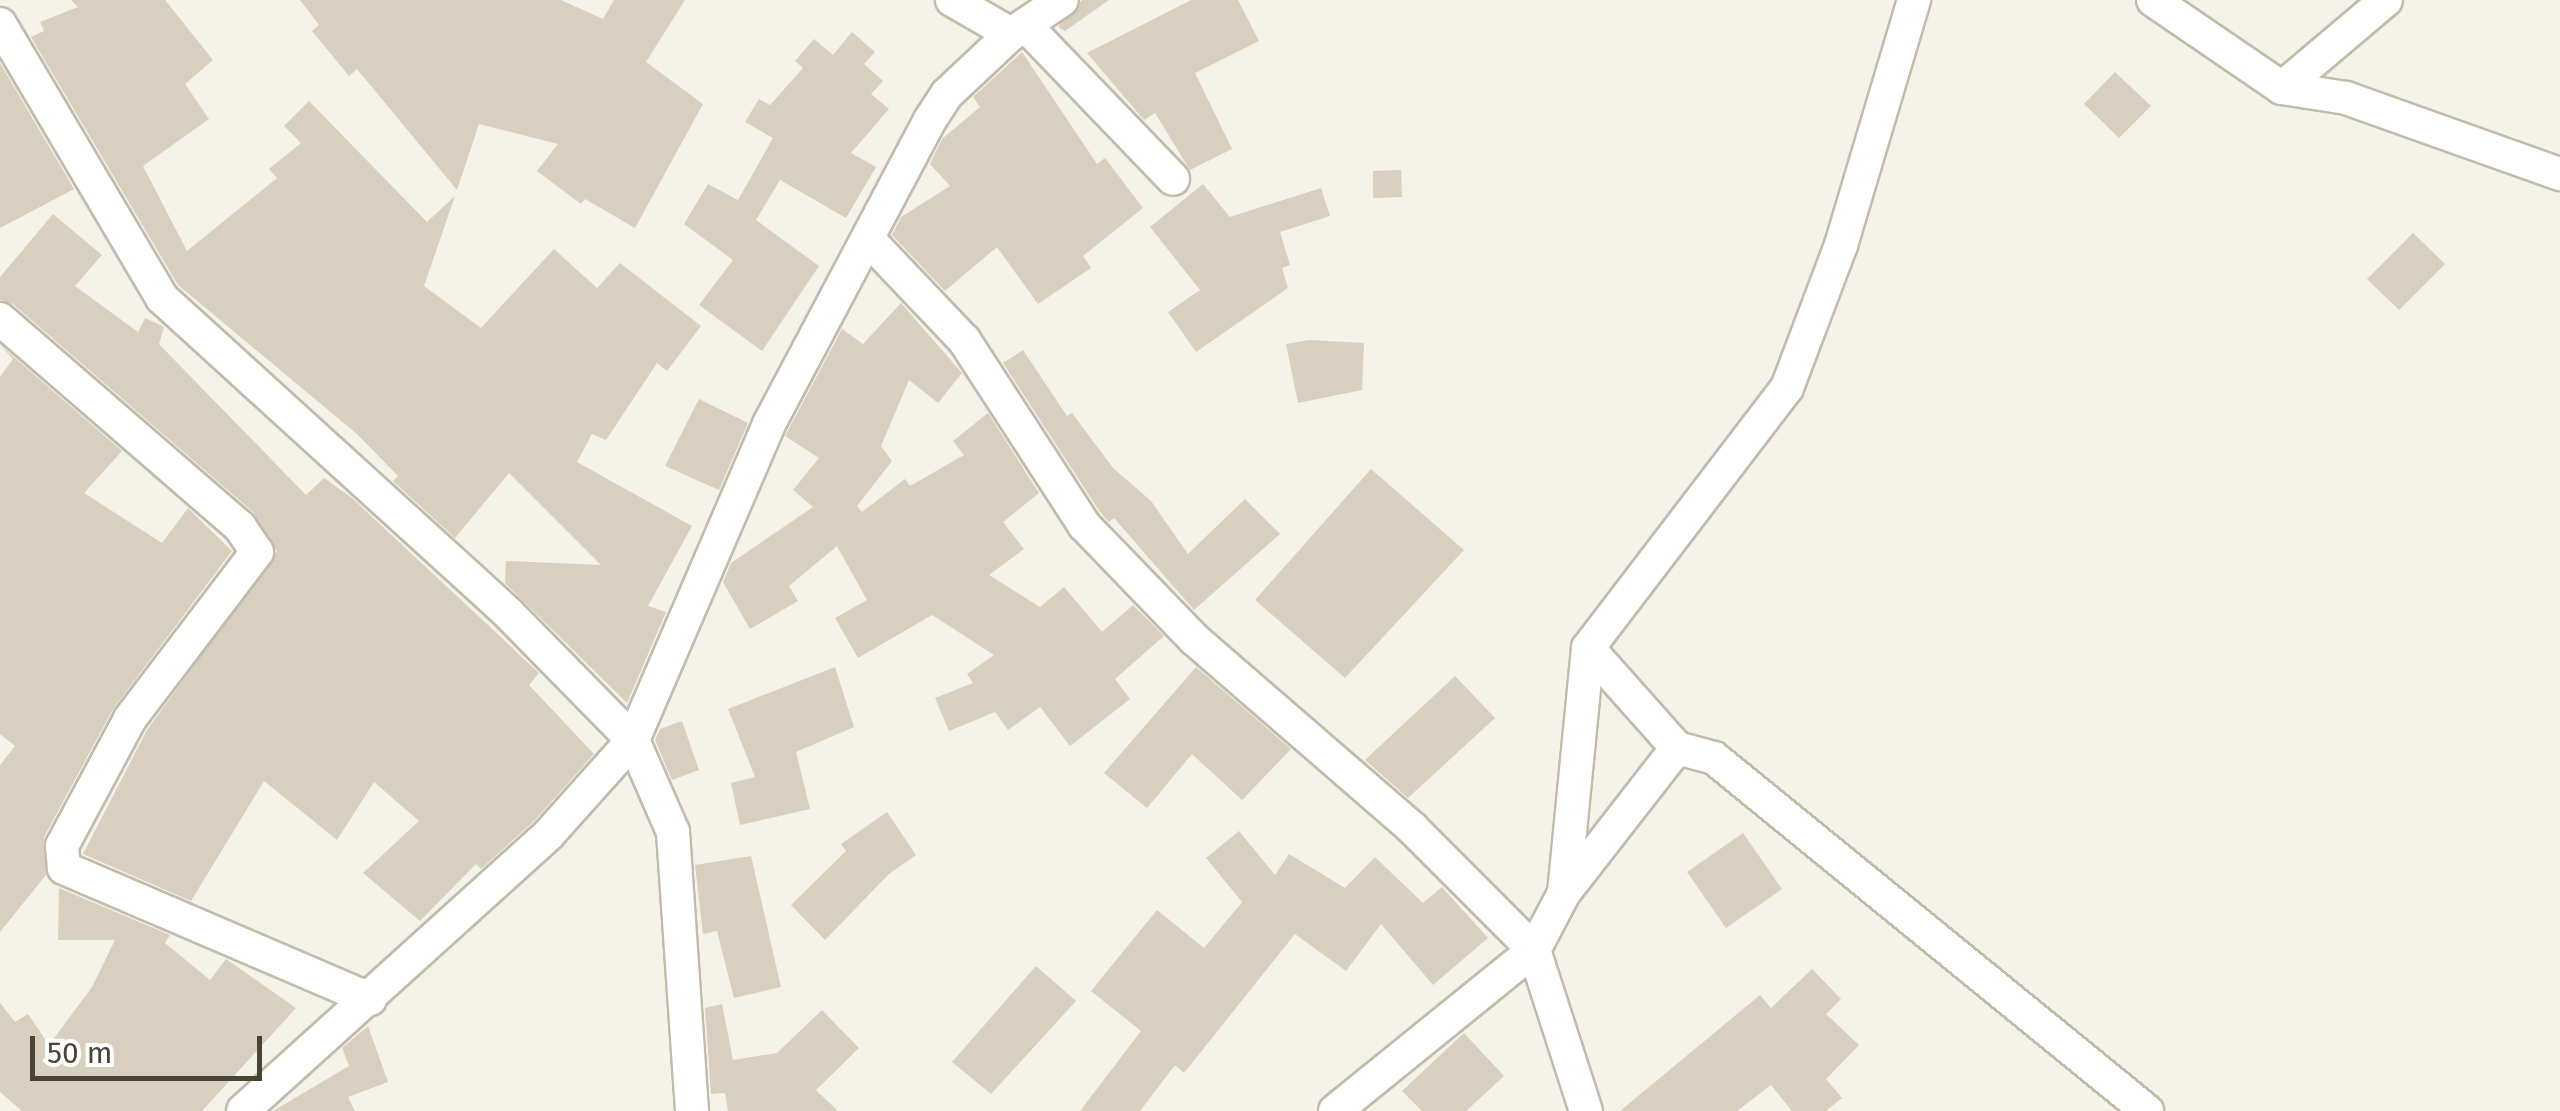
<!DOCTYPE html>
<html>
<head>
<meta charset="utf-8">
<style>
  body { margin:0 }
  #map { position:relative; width:2560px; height:1111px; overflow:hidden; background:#f5f2e9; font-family:"Fira Sans",sans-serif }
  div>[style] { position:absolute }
  .building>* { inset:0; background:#d8cfbe }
  .roads { filter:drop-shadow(2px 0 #c1bbab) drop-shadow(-2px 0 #c1bbab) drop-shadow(0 2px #c1bbab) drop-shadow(0 -2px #c1bbab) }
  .minor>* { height:32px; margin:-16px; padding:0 16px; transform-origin:16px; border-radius:16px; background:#fff }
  span { translate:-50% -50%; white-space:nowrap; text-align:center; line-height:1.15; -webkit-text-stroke:9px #fff; paint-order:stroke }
  .scale { position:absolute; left:30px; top:1036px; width:232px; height:45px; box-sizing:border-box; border:5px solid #4a4437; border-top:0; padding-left:12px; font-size:30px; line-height:35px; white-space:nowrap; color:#4a4437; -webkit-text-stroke:8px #fff; paint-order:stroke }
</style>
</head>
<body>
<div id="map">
  <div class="building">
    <div style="clip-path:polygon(71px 0,165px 0,213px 60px,185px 84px,209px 119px,143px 166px,187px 251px,277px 178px,269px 169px,301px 143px,284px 126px,309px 101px,427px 222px,455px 196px,424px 286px,481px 328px,554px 249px,597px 288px,620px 263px,701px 326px,667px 371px,657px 363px,606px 440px,592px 434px,577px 462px,692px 526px,648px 606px,666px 612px,627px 703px,505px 583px,506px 561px,601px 565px,509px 473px,455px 538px,393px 481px,398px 476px,357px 434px,178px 285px,31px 37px,44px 31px,40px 22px,78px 7px)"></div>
    <div style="clip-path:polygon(300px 0,561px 0,603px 19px,614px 0,685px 0,646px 62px,703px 104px,635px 228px,585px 199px,581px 204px,537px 171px,558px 144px,479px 124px,457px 190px,357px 69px,349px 76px,312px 31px,319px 25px)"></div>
    <div style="clip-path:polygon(1082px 0,1109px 0,1065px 31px,1058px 27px)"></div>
    <div style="clip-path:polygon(1191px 0,1238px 0,1259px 41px,1195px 73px,1232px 149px,1190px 170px,1155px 113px,1144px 120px,1087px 53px)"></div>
    <div style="clip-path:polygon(852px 32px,875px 52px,864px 64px,883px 81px,871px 94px,889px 109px,851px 153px,876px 167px,846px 218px,780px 180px,756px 220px,819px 266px,762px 351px,699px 305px,733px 260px,684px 224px,708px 184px,738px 200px,773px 138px,745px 122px,759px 99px,770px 105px,803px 68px,795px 61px,814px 39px,833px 55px)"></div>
    <div style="clip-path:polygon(1022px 52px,1097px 164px,1105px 158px,1143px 208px,1083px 256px,1091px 268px,1038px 304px,997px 247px,945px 291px,892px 235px,901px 217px,950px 186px,930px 164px,942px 139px,980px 107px,973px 97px)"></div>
    <div style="clip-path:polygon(0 63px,74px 189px,0 228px)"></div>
    <div style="clip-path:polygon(2115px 72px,2151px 106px,2119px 138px,2084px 104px)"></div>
    <div style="clip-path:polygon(1401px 170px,1402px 197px,1373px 198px,1373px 171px)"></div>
    <div style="clip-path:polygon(1203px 184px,1230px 217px,1321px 188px,1330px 216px,1280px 232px,1290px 265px,1282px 268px,1288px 288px,1196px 352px,1168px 312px,1200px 290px,1150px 227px)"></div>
    <div style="clip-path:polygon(53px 214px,102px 255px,75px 286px,138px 332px,145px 318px,164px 327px,159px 344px,306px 495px,324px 478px,352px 498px,539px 673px,529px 685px,594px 754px,534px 821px,481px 869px,476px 864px,420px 921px,363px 873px,419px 821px,374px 782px,337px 840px,264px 781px,191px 901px,83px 854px,147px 730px,277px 551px,253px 512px,13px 304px,0 300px,0 277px)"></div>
    <div style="clip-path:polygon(2413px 233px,2445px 264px,2399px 310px,2367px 279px)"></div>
    <div style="clip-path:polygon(901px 303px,962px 373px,938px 403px,909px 380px,881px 446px,892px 461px,857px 506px,862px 512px,905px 479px,910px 486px,964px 455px,953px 441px,988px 413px,1039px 493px,1003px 522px,1024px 549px,989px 575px,1040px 607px,1064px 587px,1102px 632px,1133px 605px,1164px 636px,1115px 679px,1130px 699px,1070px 746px,1040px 707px,1008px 730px,995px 712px,949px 731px,935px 698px,973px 683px,967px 674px,994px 655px,932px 615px,858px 658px,835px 618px,867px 600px,837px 546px,789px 586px,798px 601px,750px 629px,723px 582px,731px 563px,813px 507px,793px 490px,819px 458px,785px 436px,842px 329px,863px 344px)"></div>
    <div style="clip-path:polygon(1309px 340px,1364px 343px,1362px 390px,1298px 403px,1286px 344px)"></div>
    <div style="clip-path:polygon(0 345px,122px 451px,84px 493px,162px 543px,188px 508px,232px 551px,113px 709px,44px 837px,46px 875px,0 932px,0 765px,15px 746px,0 734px,0 377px,13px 359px)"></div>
    <div style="clip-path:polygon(1023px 350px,1067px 416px,1072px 413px,1113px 468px,1151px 501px,1188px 554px,1245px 499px,1280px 534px,1194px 610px,1114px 518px,1109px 522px,1100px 512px,1003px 363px)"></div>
    <div style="clip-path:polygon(699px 399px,748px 423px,719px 490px,665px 466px)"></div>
    <div style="clip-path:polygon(1371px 469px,1464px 550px,1345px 678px,1255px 600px)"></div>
    <div style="clip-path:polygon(835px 667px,854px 727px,796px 752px,810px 809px,740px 825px,731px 783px,755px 777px,728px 709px)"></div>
    <div style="clip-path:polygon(1196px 667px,1291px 749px,1242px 800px,1192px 754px,1147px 808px,1104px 773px)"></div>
    <div style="clip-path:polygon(1455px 676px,1495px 718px,1408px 798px,1365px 760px)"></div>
    <div style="clip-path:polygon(682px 721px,699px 770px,672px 780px,655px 740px,660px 729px)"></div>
    <div style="clip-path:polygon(887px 812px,916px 855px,889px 874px,825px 940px,791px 905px,846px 851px,841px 844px)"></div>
    <div style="clip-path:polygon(1239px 831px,1275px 875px,1289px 854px,1345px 888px,1375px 857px,1423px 903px,1442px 887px,1488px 938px,1433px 985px,1381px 924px,1346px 971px,1295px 934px,1184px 1073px,1175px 1065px,1140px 1111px,1080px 1111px,1141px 1031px,1091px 991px,1157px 910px,1204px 948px,1242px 902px,1206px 858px)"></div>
    <div style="clip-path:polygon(1743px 833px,1782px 889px,1726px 928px,1687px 872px)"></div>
    <div style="clip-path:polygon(751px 856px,781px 987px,734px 998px,717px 931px,703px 934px,695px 865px)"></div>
    <div style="clip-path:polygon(59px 888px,170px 935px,165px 943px,210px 980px,226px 959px,296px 1008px,202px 1111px,22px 1111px,0 1092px,0 1003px,15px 1022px,28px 1014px,49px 1045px,92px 987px,115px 940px,58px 940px)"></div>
    <div style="clip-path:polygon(1036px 966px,1076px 1001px,991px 1094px,952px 1062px)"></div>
    <div style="clip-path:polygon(1812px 969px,1841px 999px,1826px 1014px,1859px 1045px,1826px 1079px,1842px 1098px,1826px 1111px,1792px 1111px,1771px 1085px,1737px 1111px,1620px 1111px,1760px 995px,1771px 1008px)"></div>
    <div style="clip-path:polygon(722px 1004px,733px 1060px,777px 1053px,822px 1010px,859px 1048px,816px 1090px,838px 1111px,728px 1111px,725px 1093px,711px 1094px,705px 1008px)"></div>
    <div style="clip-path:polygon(368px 1026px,388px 1082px,348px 1097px,355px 1111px,273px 1111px,349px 1066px,342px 1048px)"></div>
    <div style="clip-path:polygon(1464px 1033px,1504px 1076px,1466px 1111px,1422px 1111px,1402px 1091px)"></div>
  </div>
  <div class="roads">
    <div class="minor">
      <div style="left:952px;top:0;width:68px;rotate:30deg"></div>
      <div style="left:2153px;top:0;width:156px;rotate:34.3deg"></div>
      <div style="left:2282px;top:88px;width:65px;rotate:8.9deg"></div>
      <div style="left:2346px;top:98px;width:227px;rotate:19.6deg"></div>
      <div style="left:0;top:24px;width:318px;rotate:59.4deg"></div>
      <div style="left:162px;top:298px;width:468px;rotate:42.3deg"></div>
      <div style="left:508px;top:613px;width:178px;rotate:45.5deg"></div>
      <div style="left:633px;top:740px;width:127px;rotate:131.8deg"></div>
      <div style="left:548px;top:835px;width:411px;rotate:137.9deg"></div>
      <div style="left:1026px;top:26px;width:212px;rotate:46.1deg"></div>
      <div style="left:2282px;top:88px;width:136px;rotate:-40.2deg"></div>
      <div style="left:869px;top:240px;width:138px;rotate:46.5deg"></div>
      <div style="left:964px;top:340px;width:221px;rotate:57deg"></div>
      <div style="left:1084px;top:525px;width:158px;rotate:46deg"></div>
      <div style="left:1194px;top:639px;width:289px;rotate:40.9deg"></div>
      <div style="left:1412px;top:828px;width:173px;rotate:45deg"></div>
      <div style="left:1534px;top:950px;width:169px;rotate:72.1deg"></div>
      <div style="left:0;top:319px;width:318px;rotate:40.9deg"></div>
      <div style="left:240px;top:527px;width:30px;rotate:56deg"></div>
      <div style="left:257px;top:552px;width:210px;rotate:127.3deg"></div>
      <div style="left:130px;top:719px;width:144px;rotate:118.2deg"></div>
      <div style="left:62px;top:846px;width:22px;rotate:85deg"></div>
      <div style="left:64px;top:868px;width:333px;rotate:23.2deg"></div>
      <div style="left:1588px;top:648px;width:134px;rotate:48.3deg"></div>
      <div style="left:1564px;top:893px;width:184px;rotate:-52.1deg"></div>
      <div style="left:1677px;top:748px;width:38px;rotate:15deg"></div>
      <div style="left:1714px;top:758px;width:559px;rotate:39.19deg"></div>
      <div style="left:692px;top:1111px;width:280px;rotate:-93.9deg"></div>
      <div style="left:673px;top:832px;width:100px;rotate:-113.5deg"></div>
      <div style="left:633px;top:740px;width:344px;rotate:-66.7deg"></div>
      <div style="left:769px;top:424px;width:344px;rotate:-62.1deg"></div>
      <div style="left:930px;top:120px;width:31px;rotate:-57deg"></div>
      <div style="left:947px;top:94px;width:88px;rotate:-43.2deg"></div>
      <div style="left:1011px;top:34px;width:61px;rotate:-33.7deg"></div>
      <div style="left:1335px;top:1111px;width:256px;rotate:-39deg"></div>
      <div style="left:1534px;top:950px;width:64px;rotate:-62.2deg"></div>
      <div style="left:1564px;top:893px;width:246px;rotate:-84.4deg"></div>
      <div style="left:1588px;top:648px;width:327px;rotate:-52.6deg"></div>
      <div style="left:1787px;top:388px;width:153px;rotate:-69.3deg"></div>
      <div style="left:1841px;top:245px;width:256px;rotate:-73.4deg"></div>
    </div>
  </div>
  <div class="scale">50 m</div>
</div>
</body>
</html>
